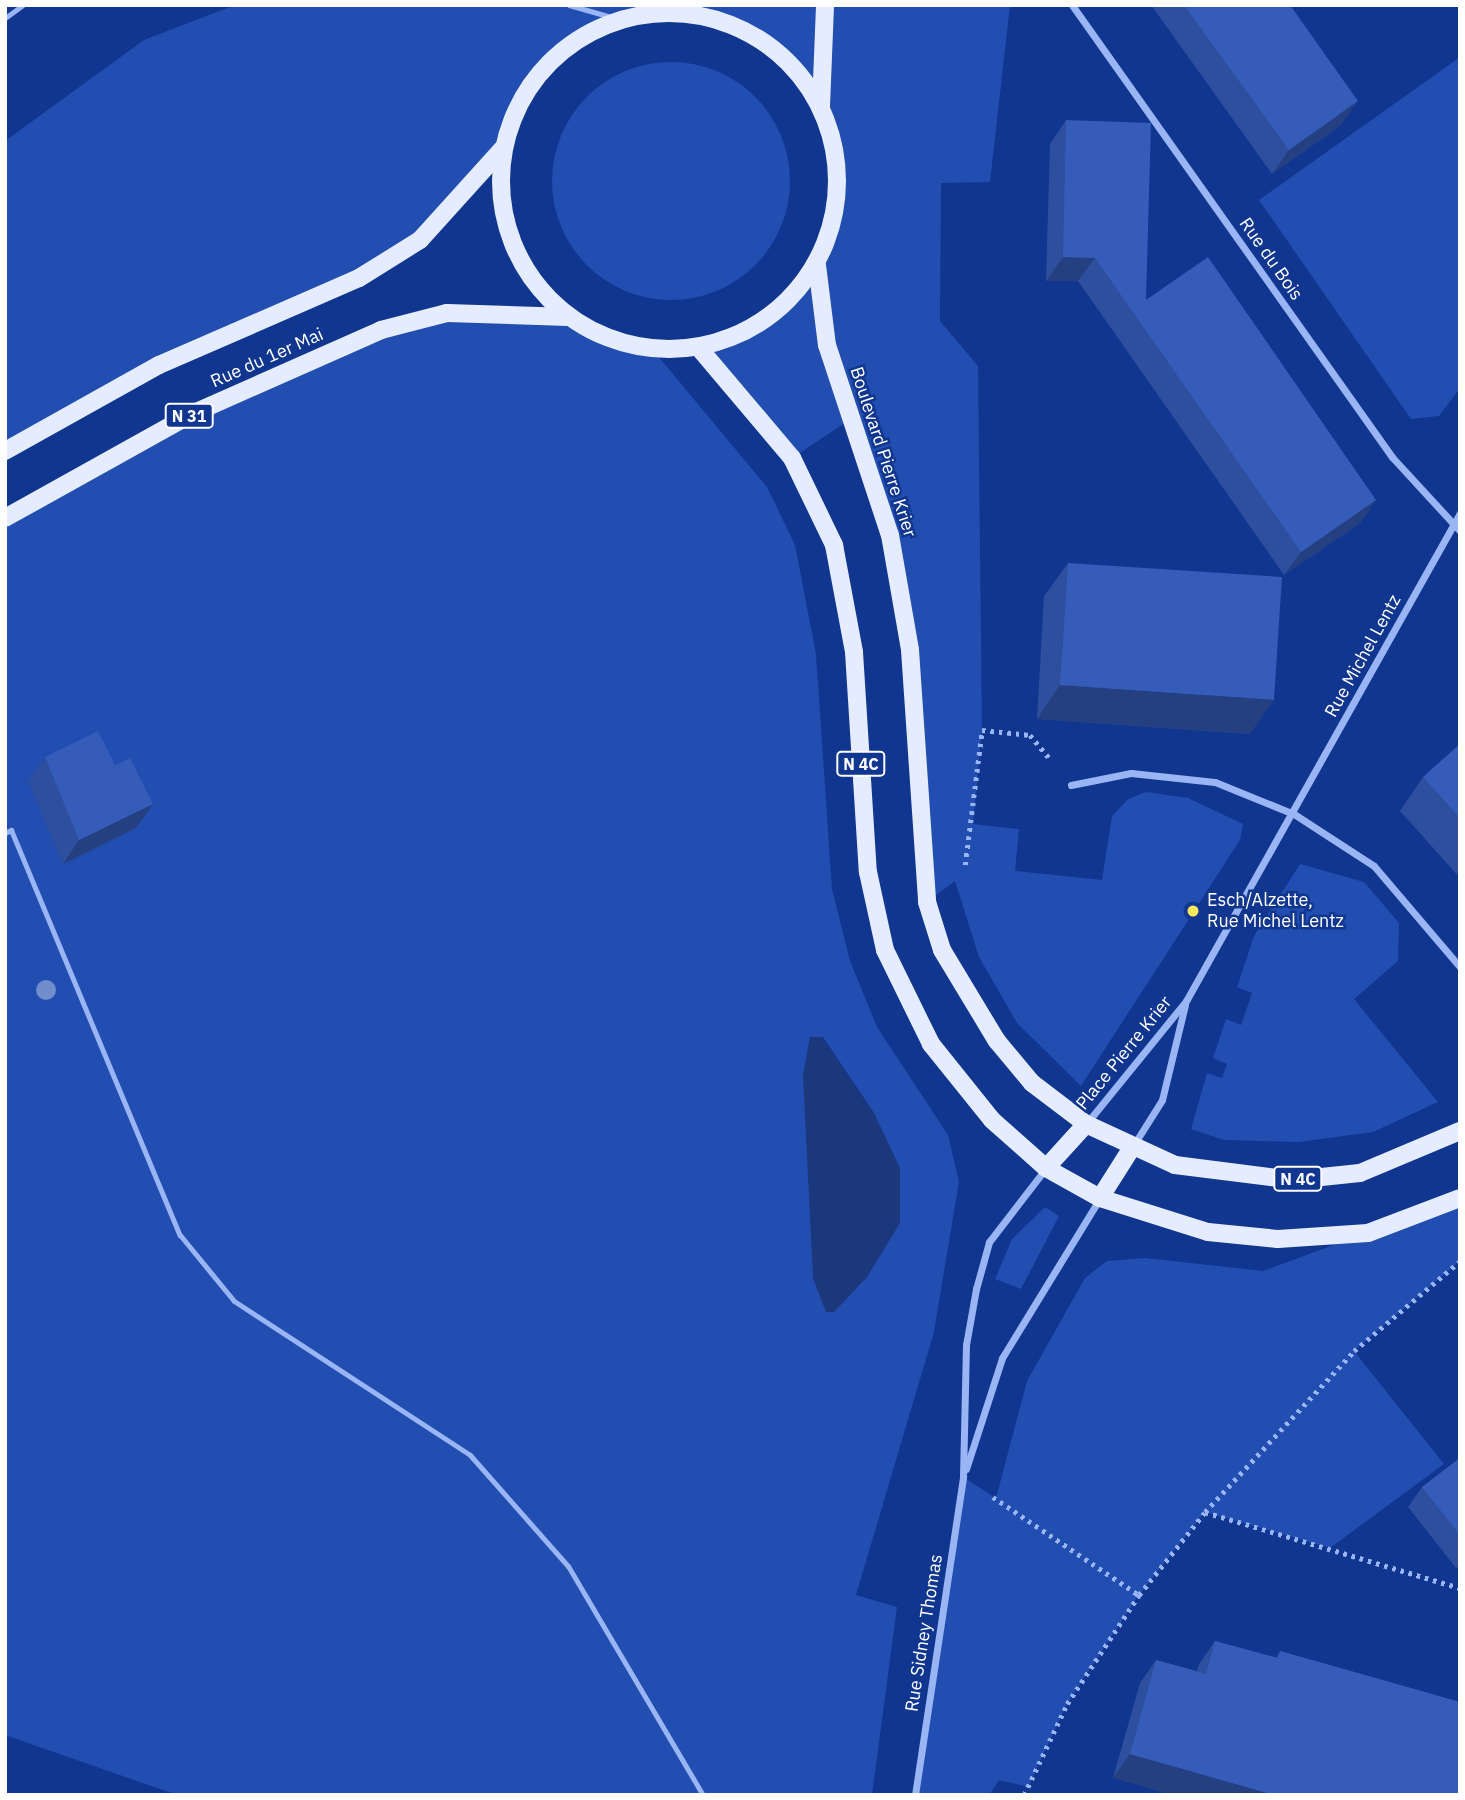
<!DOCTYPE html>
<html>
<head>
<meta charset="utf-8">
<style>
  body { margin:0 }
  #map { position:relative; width:1465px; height:1800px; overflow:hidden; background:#103690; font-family:"IBM Plex Sans",sans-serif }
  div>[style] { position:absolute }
  .green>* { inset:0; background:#214eb0 }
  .round { border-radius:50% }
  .water>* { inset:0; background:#1c387c }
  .path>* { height:4.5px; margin-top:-2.25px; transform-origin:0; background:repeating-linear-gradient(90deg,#99b5f3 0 3.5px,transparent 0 8.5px) }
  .lane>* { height:5px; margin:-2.5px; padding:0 2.5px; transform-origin:2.5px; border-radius:2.5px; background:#99b5f3 }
  .street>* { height:7px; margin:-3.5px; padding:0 3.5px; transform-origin:3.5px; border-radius:3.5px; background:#99b5f3 }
  .primary>* { height:18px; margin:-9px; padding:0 9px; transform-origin:9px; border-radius:9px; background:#e6ecff }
  .primary>.ring { margin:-9px; padding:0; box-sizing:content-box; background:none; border:18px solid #e6ecff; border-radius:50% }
  .trees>* { width:20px; height:20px; margin:-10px; border-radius:50%; background:#718dcc }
  .wall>* { inset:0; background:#2d4f9e }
  .shaded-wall>* { inset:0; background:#244081 }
  .building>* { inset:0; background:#345cb8 }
  .dots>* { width:19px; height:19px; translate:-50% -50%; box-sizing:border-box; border:4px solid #103690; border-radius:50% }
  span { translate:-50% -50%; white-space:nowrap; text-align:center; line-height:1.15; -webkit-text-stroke:5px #103690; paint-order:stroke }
  .shield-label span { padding:2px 5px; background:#103690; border:2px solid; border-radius:5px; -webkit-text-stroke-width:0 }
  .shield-label { font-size:16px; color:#fff; font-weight:700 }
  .street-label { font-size:18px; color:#fff }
  .poi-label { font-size:18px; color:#fff }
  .left { translate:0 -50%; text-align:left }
  .frame { position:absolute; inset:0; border:7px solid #fff; pointer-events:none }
</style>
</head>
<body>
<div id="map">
  <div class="green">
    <div style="clip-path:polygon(235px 5px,1010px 5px,990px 182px,941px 183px,940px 321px,978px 366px,982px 730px,973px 824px,1019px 829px,1015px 871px,1102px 880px,1112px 816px,1128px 799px,1146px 792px,1188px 798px,1243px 824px,1240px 840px,1081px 1086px,1017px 1023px,979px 957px,955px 881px,927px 902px,910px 650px,890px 535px,848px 421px,792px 458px,699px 348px,746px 333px,787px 304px,817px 265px,835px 213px,837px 158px,821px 106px,789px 62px,745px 30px,693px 14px,640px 14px,570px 44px,531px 82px,503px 148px,420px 240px,159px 365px,5px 451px,5px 141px,144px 40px)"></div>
    <div style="clip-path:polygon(1460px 57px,1460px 388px,1439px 416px,1411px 419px,1259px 200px)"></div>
    <div class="round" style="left:552px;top:62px;width:238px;height:238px"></div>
    <div style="clip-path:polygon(evenodd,447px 313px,568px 317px,608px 339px,653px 350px,767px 487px,795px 545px,816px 654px,832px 889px,850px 961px,877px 1027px,948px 1135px,959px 1182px,934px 1332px,856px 1595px,897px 1607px,872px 1795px,177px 1795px,5px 1735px,5px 518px,194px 413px,447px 313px,810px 1037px,823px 1037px,874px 1113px,810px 1037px)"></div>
    <div style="clip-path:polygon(1300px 864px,1364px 882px,1399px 923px,1398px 961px,1354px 999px,1438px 1102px,1373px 1132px,1299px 1142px,1224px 1140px,1191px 1129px,1207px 1073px,1222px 1078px,1227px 1064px,1213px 1058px,1226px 1019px,1241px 1025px,1252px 993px,1237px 987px,1254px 936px)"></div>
    <div style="clip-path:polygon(1460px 1198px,1460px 1261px,1354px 1351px,1444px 1464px,1330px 1548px,1205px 1512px,1139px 1595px,1067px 1704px,1028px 1787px,999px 1780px,989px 1795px,915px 1795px,963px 1477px,996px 1498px,1027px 1381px,1085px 1278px,1107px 1261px,1145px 1258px,1263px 1271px)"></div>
    <div style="clip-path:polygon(1045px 1207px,1059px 1216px,1021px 1289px,995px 1279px,1012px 1239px)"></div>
  </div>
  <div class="water">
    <div style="clip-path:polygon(810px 1037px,822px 1037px,874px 1113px,900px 1168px,900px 1223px,867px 1277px,834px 1312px,826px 1312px,813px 1278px,803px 1075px)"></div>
  </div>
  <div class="path">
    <div style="left:965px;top:865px;width:136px;rotate:-82.8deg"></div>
    <div style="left:982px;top:730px;width:48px;rotate:5.9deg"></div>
    <div style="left:1030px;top:735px;width:31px;rotate:50deg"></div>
    <div style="left:993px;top:1497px;width:176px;rotate:33.9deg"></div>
    <div style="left:1205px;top:1512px;width:266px;rotate:16.6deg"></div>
    <div style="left:1024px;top:1795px;width:101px;rotate:-64.7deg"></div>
    <div style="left:1067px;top:1704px;width:131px;rotate:-56.6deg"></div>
    <div style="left:1139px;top:1595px;width:106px;rotate:-51.5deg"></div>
    <div style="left:1205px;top:1512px;width:219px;rotate:-47.2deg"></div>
    <div style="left:1354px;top:1351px;width:139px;rotate:-40.3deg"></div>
  </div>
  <div class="lane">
    <div style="left:569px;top:5px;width:51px;rotate:15.9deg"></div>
    <div style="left:5px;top:18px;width:22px;rotate:-36deg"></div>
    <div style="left:5px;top:833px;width:7px;rotate:-27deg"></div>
    <div style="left:11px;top:830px;width:439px;rotate:67.4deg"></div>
    <div style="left:180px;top:1235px;width:85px;rotate:50.7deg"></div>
    <div style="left:234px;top:1301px;width:282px;rotate:33.1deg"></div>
    <div style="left:470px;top:1455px;width:148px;rotate:48.6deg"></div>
    <div style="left:568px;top:1566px;width:266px;rotate:59.5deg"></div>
  </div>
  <div class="street">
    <div style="left:1072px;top:5px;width:554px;rotate:54.7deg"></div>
    <div style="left:1392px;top:457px;width:100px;rotate:47.4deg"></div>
    <div style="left:1071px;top:785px;width:61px;rotate:-11.3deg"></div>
    <div style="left:1131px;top:773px;width:84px;rotate:6.1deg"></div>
    <div style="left:1215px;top:782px;width:85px;rotate:22.1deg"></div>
    <div style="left:1294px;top:814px;width:95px;rotate:33deg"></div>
    <div style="left:1374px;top:866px;width:133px;rotate:49.6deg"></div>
    <div style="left:1086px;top:1124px;width:159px;rotate:-50.9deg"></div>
    <div style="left:1186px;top:1001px;width:560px;rotate:-60.69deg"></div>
    <div style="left:1133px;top:1146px;width:54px;rotate:-57.8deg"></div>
    <div style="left:1162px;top:1100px;width:98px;rotate:-76.4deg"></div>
    <div style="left:966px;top:1469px;width:117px;rotate:-72deg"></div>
    <div style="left:1002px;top:1358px;width:185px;rotate:-58.5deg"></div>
    <div style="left:915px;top:1795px;width:322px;rotate:-81.4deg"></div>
    <div style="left:963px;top:1477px;width:132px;rotate:-88.7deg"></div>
    <div style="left:966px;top:1345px;width:57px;rotate:-79.9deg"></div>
    <div style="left:976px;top:1289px;width:49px;rotate:-74.5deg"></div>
    <div style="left:989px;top:1242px;width:93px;rotate:-52.4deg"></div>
  </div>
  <div class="primary">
    <div class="ring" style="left:501px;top:13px;width:318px;height:318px"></div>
    <div style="left:821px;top:106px;width:101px;rotate:-87.7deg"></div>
    <div style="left:817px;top:265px;width:81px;rotate:82.9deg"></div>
    <div style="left:827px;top:345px;width:200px;rotate:71.7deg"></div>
    <div style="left:890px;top:535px;width:117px;rotate:80.1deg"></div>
    <div style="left:910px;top:650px;width:253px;rotate:86.1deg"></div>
    <div style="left:927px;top:902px;width:50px;rotate:72.6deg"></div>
    <div style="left:942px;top:950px;width:106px;rotate:58.9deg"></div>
    <div style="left:997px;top:1041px;width:55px;rotate:50.2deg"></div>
    <div style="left:1032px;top:1083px;width:68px;rotate:37.2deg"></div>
    <div style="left:1086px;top:1124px;width:98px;rotate:24.7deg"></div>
    <div style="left:1175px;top:1165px;width:119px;rotate:7.2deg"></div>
    <div style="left:1293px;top:1180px;width:67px;rotate:-6deg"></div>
    <div style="left:1360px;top:1173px;width:108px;rotate:-22.8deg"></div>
    <div style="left:699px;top:348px;width:144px;rotate:49.8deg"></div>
    <div style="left:792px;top:458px;width:97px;rotate:64.2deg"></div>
    <div style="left:834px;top:545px;width:109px;rotate:79.4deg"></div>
    <div style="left:854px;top:652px;width:220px;rotate:86.4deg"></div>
    <div style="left:868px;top:872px;width:80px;rotate:77.7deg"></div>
    <div style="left:885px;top:950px;width:105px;rotate:63.9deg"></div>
    <div style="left:931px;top:1044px;width:97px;rotate:51.2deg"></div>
    <div style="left:992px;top:1120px;width:72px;rotate:41.6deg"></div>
    <div style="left:1046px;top:1168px;width:62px;rotate:29.1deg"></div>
    <div style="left:1100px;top:1198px;width:113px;rotate:17.5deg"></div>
    <div style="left:1208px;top:1232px;width:70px;rotate:5.7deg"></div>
    <div style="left:1278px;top:1239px;width:90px;rotate:-3.8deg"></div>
    <div style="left:1368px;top:1233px;width:98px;rotate:-20.8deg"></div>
    <div style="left:5px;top:451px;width:176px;rotate:-29.2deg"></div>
    <div style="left:159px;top:365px;width:218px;rotate:-23.5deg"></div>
    <div style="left:359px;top:278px;width:72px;rotate:-31.9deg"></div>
    <div style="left:420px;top:240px;width:124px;rotate:-47.9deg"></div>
    <div style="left:5px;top:518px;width:216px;rotate:-29.1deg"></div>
    <div style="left:194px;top:413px;width:205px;rotate:-23.9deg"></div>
    <div style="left:381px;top:330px;width:68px;rotate:-14.4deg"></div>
    <div style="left:447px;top:313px;width:121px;rotate:1.9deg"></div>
    <div style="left:1046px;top:1168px;width:59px;rotate:-47.7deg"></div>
    <div style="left:1100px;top:1198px;width:58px;rotate:-57.7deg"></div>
  </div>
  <div class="trees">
    <div style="left:46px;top:990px"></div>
  </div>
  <div class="wall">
    <div style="clip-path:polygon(1151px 5px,1290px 5px,1341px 125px,1272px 174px)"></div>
    <div style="clip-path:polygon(1066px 120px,1146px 300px,1376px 500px,1360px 523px,1284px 575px,1078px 281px,1046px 281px,1050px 144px)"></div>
    <div style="clip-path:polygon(1068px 563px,1250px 734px,1037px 719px,1044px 596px)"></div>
    <div style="clip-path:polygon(1460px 744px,1460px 878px,1400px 811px,1423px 777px)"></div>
    <div style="clip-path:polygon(45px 757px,115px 765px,153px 804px,136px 828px,63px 864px,28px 781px)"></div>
    <div style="clip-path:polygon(1460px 1458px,1460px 1566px,1456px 1568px,1408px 1507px,1422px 1487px)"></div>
    <div style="clip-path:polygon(1215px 1641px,1276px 1658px,1280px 1651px,1460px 1702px,1113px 1778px,1140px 1683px,1156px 1660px,1197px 1671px,1199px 1664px)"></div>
  </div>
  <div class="shaded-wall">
    <div style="clip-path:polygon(1358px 101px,1341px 125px,1272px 174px,1289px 150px)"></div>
    <div style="clip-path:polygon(1063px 257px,1095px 258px,1078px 281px,1046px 281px)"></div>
    <div style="clip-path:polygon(1376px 500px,1360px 523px,1284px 575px,1301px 552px)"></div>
    <div style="clip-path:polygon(1060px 685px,1274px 700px,1250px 734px,1037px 719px)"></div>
    <div style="clip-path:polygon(153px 804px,136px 828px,63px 864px,79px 840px)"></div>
    <div style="clip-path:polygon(1130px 1754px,1274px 1795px,1173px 1795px,1113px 1778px)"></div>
  </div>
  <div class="building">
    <div style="clip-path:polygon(1184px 5px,1290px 5px,1358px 101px,1289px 150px)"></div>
    <div style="clip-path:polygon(1066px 120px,1151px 123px,1146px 300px,1208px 257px,1376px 500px,1301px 552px,1095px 258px,1063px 257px)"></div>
    <div style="clip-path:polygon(1068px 563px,1282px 577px,1274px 700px,1060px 685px)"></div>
    <div style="clip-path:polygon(98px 731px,115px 765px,130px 758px,153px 804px,79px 840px,45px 757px)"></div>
    <div style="clip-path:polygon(1460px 744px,1460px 818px,1423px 777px)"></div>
    <div style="clip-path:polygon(1460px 1458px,1460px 1535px,1422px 1487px)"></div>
    <div style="clip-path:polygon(1215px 1641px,1278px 1658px,1280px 1651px,1460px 1702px,1460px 1795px,1274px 1795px,1130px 1754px,1156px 1660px,1206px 1674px)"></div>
  </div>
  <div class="dots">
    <div style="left:1193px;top:911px;background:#ffe75c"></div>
  </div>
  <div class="shield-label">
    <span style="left:189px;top:416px">N 31</span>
    <span style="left:861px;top:764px">N 4C</span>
    <span style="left:1298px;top:1179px">N 4C</span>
  </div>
  <div class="street-label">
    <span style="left:1271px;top:259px;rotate:55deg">Rue du Bois</span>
    <span style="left:267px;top:358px;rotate:-24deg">Rue du 1er Mai</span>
    <span style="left:883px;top:452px;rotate:72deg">Boulevard Pierre Krier</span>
    <span style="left:1363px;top:656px;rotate:-61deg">Rue Michel Lentz</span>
    <span style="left:1124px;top:1053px;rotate:-51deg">Place Pierre Krier</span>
    <span style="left:924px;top:1633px;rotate:-81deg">Rue Sidney Thomas</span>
  </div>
  <div class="poi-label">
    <span class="left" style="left:1207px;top:911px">Esch/Alzette,<br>Rue Michel Lentz</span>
  </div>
  <div class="frame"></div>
</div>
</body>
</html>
